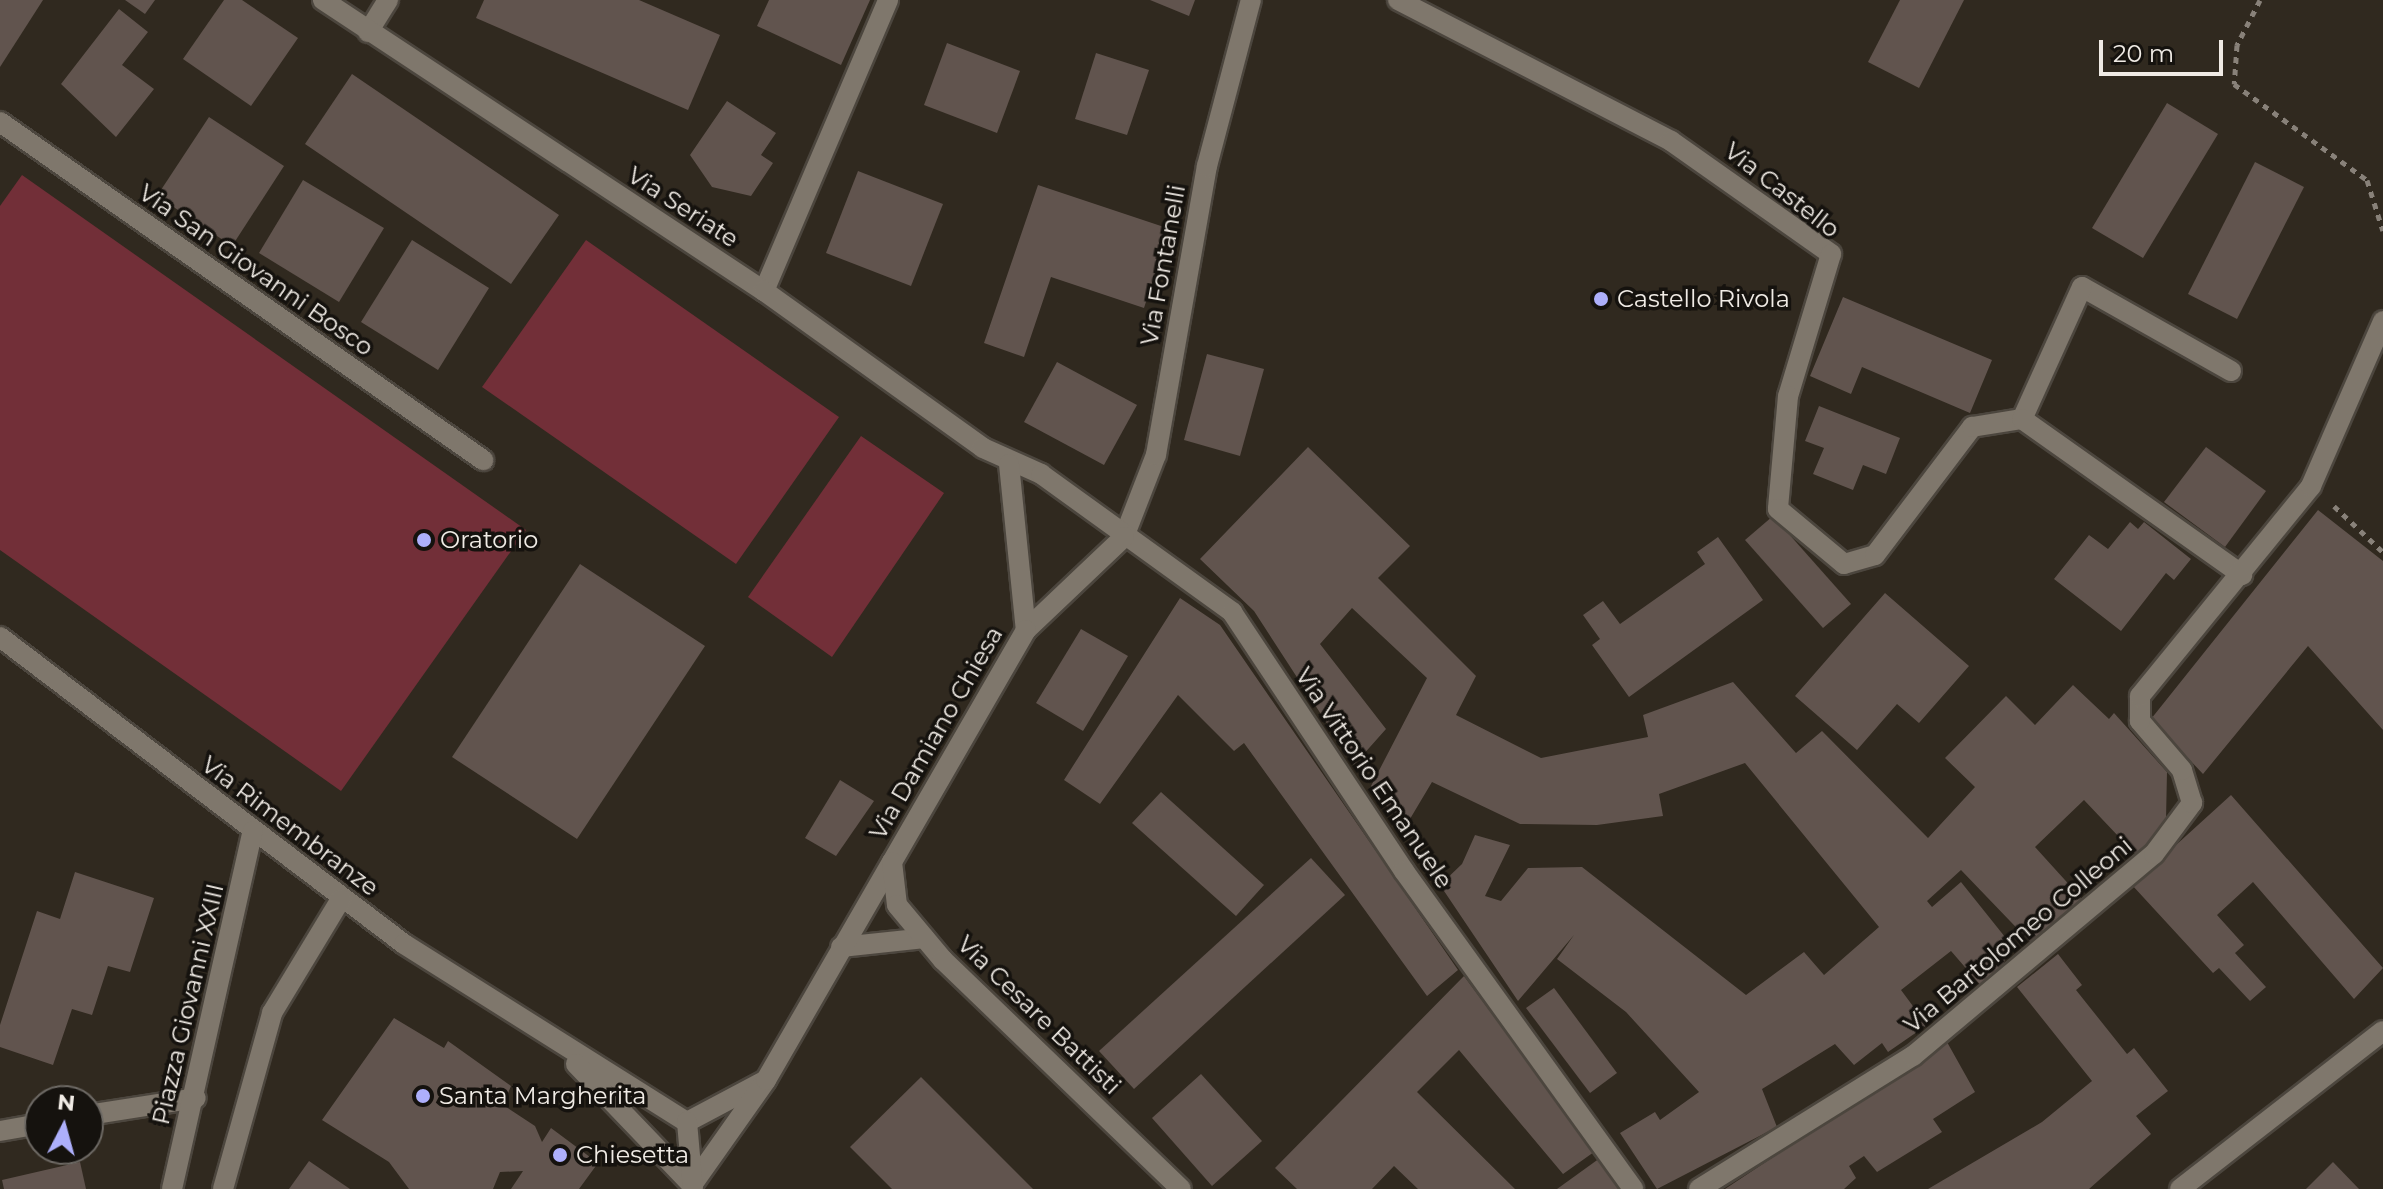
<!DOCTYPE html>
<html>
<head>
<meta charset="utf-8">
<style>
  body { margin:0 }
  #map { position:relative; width:2383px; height:1189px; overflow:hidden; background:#30291f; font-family:Montserrat,sans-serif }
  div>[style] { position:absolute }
  .green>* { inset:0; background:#722f38 }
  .building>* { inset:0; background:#61544e }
  .path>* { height:5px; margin-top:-2.5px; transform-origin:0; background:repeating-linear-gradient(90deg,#888179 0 6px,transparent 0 12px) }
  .roads { filter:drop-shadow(2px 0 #4c463e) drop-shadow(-2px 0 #4c463e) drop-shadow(0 2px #4c463e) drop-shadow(0 -2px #4c463e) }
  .minor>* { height:20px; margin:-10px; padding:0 10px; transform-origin:10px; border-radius:10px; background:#7f776c }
  .tertiary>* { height:20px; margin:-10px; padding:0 10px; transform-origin:10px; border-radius:10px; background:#7f776c }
  .dots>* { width:22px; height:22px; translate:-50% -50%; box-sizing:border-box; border:4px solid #15120e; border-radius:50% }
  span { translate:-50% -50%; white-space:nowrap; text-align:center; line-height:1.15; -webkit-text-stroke:7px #15120e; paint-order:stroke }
  .street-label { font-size:24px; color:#f0ebe5 }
  .poi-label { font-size:24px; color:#f0ebe5 }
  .left { translate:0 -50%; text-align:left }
  .north { position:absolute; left:24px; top:1085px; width:80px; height:80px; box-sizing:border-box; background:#15120e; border:2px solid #6d6964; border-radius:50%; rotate:6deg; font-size:22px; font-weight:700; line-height:32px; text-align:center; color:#f0ebe5 }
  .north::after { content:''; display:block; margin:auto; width:28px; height:36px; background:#adaffb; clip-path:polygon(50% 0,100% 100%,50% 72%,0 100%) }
  .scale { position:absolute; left:2099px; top:40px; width:124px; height:36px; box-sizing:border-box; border:4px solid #f0ebe5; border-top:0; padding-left:10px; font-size:24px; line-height:28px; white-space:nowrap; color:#f0ebe5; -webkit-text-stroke:6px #15120e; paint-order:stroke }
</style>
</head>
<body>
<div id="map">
  <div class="green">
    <div style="clip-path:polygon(22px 175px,526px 530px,341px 791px,0 550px,0 206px)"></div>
    <div style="clip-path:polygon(586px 240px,839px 417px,736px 564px,482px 387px)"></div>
    <div style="clip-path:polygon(861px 436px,944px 493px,832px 657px,748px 597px)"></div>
  </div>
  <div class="building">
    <div style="clip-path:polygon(0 0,43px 0,0 67px)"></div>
    <div style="clip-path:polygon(125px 0,155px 0,145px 14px)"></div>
    <div style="clip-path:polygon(224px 0,242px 0,298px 38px,251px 106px,183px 59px)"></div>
    <div style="clip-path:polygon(484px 0,639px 0,720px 35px,688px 110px,476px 18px)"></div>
    <div style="clip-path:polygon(769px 0,870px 0,841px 65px,757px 26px)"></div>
    <div style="clip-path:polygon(1150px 0,1195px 0,1189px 16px)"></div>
    <div style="clip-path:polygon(1900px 0,1964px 0,1919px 88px,1868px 62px)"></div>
    <div style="clip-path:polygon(119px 9px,148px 32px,122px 65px,154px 89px,116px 137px,61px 84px)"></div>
    <div style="clip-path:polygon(947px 43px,1020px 71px,997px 133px,924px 105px)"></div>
    <div style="clip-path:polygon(1096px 53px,1149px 70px,1127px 135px,1075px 119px)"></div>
    <div style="clip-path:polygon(352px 74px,559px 215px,511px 284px,305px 144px)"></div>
    <div style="clip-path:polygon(727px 101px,776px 133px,761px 155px,773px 163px,751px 196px,712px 187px,690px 155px)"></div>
    <div style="clip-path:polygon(2167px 103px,2218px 134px,2143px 258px,2092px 228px)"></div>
    <div style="clip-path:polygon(209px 117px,284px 166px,232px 246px,157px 196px)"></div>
    <div style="clip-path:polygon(2255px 162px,2304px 187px,2237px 319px,2188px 294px)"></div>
    <div style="clip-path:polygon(858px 171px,943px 204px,911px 286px,826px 253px)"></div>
    <div style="clip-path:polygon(303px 180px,384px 228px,339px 302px,259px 253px)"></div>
    <div style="clip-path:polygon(1038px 185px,1170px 229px,1144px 308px,1051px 277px,1024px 357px,984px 343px)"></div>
    <div style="clip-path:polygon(412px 240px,489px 288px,438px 370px,361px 322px)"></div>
    <div style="clip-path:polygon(1843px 297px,1992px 360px,1970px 413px,1862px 367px,1851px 394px,1810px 376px)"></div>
    <div style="clip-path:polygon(1207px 354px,1264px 369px,1240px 456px,1184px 440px)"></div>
    <div style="clip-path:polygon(1057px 362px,1137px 405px,1104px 465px,1024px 422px)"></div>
    <div style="clip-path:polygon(1819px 406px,1900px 438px,1886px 474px,1863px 465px,1853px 490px,1813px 474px,1824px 448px,1805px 441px)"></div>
    <div style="clip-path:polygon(1308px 447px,1410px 546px,1378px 578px,1476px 676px,1456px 715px,1541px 758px,1648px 737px,1643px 715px,1733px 682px,1796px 753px,1822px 731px,1928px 838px,1975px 787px,1945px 758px,2006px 696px,2035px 725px,2073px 685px,2109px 719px,2114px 713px,2167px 772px,2166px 820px,2137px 856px,2084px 800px,2035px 847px,2084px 901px,2035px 947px,1961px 870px,1927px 901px,1932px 907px,1961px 882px,2009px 942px,2003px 968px,1983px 988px,1951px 951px,1901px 990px,1927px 1025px,1888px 1052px,1882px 1043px,1854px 1065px,1835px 1044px,1762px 1089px,1777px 1127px,1657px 1189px,1620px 1133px,1655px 1112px,1660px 1120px,1699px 1092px,1626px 1012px,1557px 959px,1574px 935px,1518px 1001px,1440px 885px,1462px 864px,1475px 835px,1510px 845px,1485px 896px,1501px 901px,1528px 868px,1582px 867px,1746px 995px,1804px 952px,1824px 975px,1879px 927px,1745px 763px,1659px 794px,1663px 816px,1597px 825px,1520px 824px,1432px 782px,1404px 829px,1371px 786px,1427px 678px,1352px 608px,1320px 644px,1386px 729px,1354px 765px,1254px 611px,1200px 559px)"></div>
    <div style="clip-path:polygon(2206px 447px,2266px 491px,2225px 547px,2164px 502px)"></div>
    <div style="clip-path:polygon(2318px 510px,2383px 561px,2383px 730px,2308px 646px,2203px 774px,2151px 719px)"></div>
    <div style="clip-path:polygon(1773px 516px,1851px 604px,1823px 628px,1745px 540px)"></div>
    <div style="clip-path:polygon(2130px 522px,2138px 529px,2144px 522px,2191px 559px,2174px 580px,2166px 573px,2121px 631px,2054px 579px,2089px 535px,2108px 549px)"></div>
    <div style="clip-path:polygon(1718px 537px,1763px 600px,1629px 697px,1592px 645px,1600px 639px,1583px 615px,1603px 601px,1620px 624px,1705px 564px,1697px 552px)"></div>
    <div style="clip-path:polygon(580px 564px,705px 646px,577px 839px,452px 757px)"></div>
    <div style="clip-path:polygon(1885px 593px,1969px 666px,1919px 723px,1897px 704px,1857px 750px,1795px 696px)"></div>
    <div style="clip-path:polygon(1180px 598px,1220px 625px,1458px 970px,1427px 996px,1244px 743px,1234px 751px,1178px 695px,1100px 804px,1064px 780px)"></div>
    <div style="clip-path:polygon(1081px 629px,1128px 656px,1083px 731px,1036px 703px)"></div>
    <div style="clip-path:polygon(840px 780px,874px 801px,836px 856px,805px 838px)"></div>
    <div style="clip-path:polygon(1161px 792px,1264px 885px,1236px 916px,1132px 823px)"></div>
    <div style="clip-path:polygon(2231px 795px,2383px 968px,2354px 999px,2253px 882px,2217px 915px,2244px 945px,2235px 953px,2266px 987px,2250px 1001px,2219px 968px,2213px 973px,2132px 885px)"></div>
    <div style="clip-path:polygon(1311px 858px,1345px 895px,1134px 1089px,1099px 1051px)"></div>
    <div style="clip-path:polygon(75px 872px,154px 898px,130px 972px,108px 966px,92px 1015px,72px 1009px,53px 1065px,0 1047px,0 1025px,37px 911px,60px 919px)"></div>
    <div style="clip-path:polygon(2058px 954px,2082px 985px,2076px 990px,2127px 1054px,2134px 1048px,2168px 1091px,2136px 1116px,2151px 1134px,2089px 1189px,1928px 1189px,2042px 1122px,2092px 1081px,2017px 987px)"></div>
    <div style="clip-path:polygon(1464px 976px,1594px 1152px,1563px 1174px,1459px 1050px,1417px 1092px,1515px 1189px,1418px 1189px,1394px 1166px,1372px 1189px,1297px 1189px,1275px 1168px)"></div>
    <div style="clip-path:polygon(1554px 988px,1617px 1073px,1590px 1093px,1526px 1008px)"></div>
    <div style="clip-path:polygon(394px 1018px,444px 1048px,448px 1041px,511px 1086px,503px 1105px,535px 1126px,542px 1142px,551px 1128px,598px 1163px,579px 1189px,511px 1189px,523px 1171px,500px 1172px,493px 1189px,409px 1189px,389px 1162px,322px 1120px)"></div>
    <div style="clip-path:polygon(1947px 1042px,1975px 1092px,1933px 1119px,1942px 1132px,1877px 1172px,1864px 1156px,1849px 1166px,1856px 1178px,1844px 1189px,1725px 1189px)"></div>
    <div style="clip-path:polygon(1201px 1074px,1262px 1141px,1212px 1186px,1152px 1118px)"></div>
    <div style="clip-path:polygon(921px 1077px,1033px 1189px,892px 1189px,850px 1147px)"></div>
    <div style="clip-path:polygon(1600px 1158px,1620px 1189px,1557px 1189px)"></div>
    <div style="clip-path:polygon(309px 1161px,350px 1189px,289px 1189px)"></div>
    <div style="clip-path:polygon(80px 1162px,86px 1189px,4px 1189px,2px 1180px)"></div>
    <div style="clip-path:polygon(2333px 1162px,2359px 1189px,2306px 1189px)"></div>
  </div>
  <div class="path">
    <div style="left:2260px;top:0;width:51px;rotate:117.1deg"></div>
    <div style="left:2237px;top:45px;width:39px;rotate:94deg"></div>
    <div style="left:2234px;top:84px;width:164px;rotate:35.8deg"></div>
    <div style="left:2367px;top:180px;width:53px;rotate:72.6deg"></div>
    <div style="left:2334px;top:506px;width:67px;rotate:43.2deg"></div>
  </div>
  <div class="roads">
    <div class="minor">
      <div style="left:1398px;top:0;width:307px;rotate:27.3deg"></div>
      <div style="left:1671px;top:141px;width:196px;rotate:35.2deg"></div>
      <div style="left:1831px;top:254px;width:148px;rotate:106.8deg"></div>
      <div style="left:1788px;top:396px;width:113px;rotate:95.1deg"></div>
      <div style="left:1778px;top:509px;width:86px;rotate:39.8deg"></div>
      <div style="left:1844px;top:564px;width:32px;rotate:-16deg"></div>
      <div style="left:1875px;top:555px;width:161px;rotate:-52.8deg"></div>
      <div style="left:1972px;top:427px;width:51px;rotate:-9.1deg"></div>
      <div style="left:368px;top:32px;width:38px;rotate:-58deg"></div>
      <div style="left:0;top:122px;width:590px;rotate:34.98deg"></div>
      <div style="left:764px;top:291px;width:316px;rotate:-66.9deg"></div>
      <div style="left:2231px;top:371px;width:171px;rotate:-150.6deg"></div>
      <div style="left:2082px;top:287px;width:145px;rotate:114.4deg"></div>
      <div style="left:2022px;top:419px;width:270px;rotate:35.3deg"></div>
      <div style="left:1124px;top:537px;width:88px;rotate:-68.7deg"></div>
      <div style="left:1156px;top:455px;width:293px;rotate:-80deg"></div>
      <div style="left:1207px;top:166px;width:172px;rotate:-75.2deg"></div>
      <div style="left:0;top:637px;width:507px;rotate:37.23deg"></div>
      <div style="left:404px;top:944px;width:334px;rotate:32.2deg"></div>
      <div style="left:687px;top:1122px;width:89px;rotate:-28deg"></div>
      <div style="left:841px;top:947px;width:84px;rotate:-6.1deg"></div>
      <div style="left:576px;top:1064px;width:168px;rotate:46.2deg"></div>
      <div style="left:692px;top:1185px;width:128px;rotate:-54.8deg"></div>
      <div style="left:766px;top:1080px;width:252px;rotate:-60deg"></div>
      <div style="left:88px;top:1115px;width:109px;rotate:-8.9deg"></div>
      <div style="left:687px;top:1122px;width:67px;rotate:84.9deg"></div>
      <div style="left:0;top:1131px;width:41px;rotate:-9.9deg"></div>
      <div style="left:172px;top:1189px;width:367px;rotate:-77.3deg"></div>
      <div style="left:223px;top:1189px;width:183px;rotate:-74.4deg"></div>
      <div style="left:272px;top:1013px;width:133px;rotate:-58.8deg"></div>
      <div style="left:1699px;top:1189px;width:252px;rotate:-31.9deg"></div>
      <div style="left:1913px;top:1056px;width:314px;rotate:-40deg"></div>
      <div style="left:2154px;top:854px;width:64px;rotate:-53.3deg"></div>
      <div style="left:2192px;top:803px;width:34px;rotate:-107deg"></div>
      <div style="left:2182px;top:770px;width:65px;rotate:-130.6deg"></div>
      <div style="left:2140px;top:721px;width:25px;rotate:-90deg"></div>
      <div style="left:2140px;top:696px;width:271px;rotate:-50.8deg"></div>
      <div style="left:2311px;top:486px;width:180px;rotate:-66.4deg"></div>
      <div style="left:2180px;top:1189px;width:257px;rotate:-37.9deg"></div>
    </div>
    <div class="tertiary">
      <div style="left:323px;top:0;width:528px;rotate:33.42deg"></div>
      <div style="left:764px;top:291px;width:269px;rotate:35.6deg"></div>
      <div style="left:983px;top:448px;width:64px;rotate:24.1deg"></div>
      <div style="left:1041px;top:474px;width:236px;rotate:35.8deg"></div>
      <div style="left:1232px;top:612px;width:311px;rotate:56.4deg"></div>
      <div style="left:1404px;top:871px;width:392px;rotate:54.2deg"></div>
      <div style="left:1009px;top:464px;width:167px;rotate:84.2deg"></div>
      <div style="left:1124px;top:537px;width:135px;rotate:136.5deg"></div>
      <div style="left:1026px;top:630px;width:268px;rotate:120deg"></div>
      <div style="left:892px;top:862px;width:43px;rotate:83.4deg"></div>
      <div style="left:897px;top:905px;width:72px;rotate:50.1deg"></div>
      <div style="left:943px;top:960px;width:330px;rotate:43.9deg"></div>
    </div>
  </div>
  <div class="dots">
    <div style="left:1601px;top:299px;background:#adaffb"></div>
    <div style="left:424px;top:540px;background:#adaffb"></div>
    <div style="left:423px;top:1096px;background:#adaffb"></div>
    <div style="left:560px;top:1155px;background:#adaffb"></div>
  </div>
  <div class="street-label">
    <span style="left:1782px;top:190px;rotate:38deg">Via Castello</span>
    <span style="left:683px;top:207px;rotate:33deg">Via Seriate</span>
    <span style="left:1163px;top:265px;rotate:-80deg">Via Fontanelli</span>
    <span style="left:256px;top:270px;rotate:35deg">Via San Giovanni Bosco</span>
    <span style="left:936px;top:733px;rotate:-60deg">Via Damiano Chiesa</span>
    <span style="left:1374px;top:778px;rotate:56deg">Via Vittorio Emanuele</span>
    <span style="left:290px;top:826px;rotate:37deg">Via Rimembranze</span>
    <span style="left:2018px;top:935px;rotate:-40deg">Via Bartolomeo Colleoni</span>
    <span style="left:188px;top:1004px;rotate:-77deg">Piazza Giovanni XXIII</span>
    <span style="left:1039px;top:1015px;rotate:44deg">Via Cesare Battisti</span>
  </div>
  <div class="poi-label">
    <span class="left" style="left:1617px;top:299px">Castello Rivola</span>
    <span class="left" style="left:440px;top:540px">Oratorio</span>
    <span class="left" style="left:439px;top:1096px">Santa Margherita</span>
    <span class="left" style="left:576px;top:1155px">Chiesetta</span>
  </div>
  <div class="north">N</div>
  <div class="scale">20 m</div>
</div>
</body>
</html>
